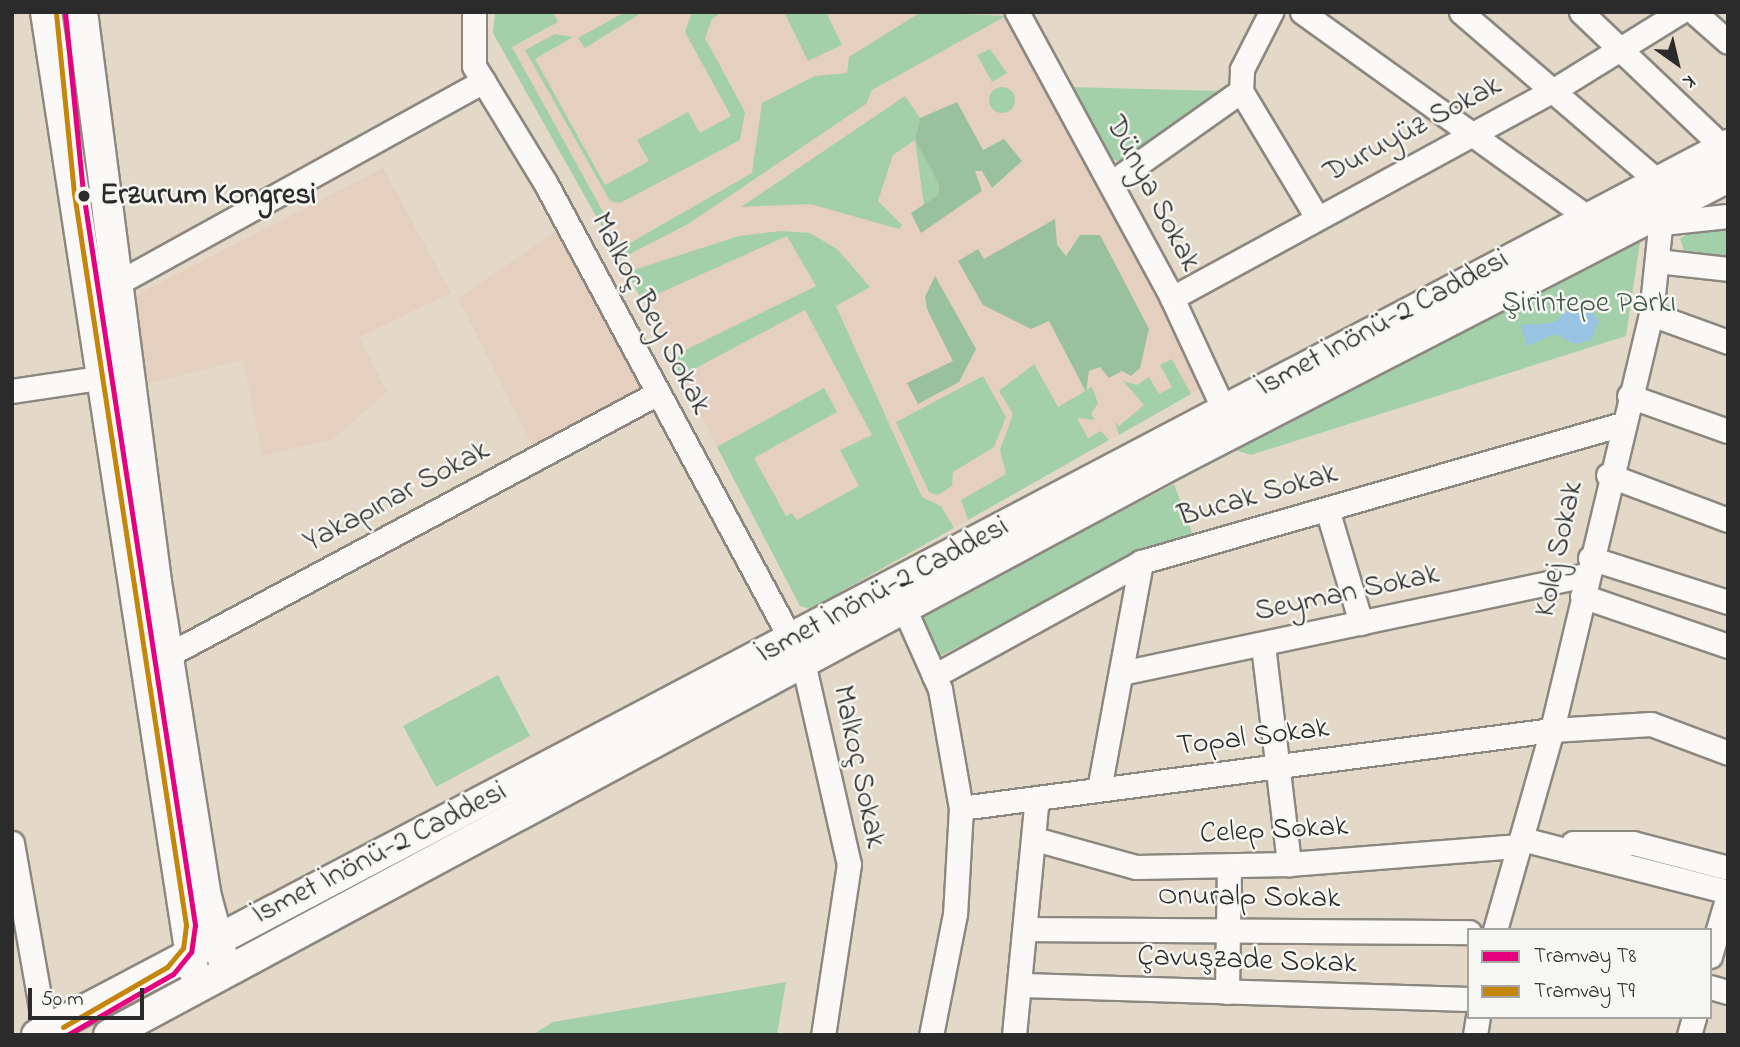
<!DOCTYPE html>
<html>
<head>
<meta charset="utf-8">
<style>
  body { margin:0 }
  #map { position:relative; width:1740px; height:1047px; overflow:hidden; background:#e4d9c8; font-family:"Indie Flower",sans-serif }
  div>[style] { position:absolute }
  .built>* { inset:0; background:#e5cfbf }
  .green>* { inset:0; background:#a4d0a9 }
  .round { border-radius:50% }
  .forest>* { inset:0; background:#99c19d }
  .water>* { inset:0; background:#99c3e2 }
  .roads { filter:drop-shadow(2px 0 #8d887f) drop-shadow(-2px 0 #8d887f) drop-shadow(0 2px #8d887f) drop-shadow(0 -2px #8d887f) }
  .minor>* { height:23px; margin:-11.5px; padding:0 11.5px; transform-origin:11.5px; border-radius:11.5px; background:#fbf9f7 }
  .major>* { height:30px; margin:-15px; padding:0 15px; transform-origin:15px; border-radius:15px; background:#fbf9f7 }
  .tram-1>* { height:5px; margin:-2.5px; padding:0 2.5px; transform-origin:2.5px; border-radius:2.5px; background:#e5007d }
  .tram-2>* { height:5px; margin:-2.5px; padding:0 2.5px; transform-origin:2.5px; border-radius:2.5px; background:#c4870b }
  .dots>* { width:19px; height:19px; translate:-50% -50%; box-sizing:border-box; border:4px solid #f6f6f2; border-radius:50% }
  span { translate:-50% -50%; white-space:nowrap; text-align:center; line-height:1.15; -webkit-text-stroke:5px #f6f6f2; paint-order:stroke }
  .street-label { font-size:30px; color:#2b2b2b }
  .stop-label { font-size:30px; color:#2b2b2b; font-weight:700 }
  .left { translate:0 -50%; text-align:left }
  .park-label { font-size:30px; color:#405a49 }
  .frame { position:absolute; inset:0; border:14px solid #2b2b2b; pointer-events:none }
  .legend { position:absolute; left:1467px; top:928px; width:245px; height:91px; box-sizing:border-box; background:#f6f6f2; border:2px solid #a5a5a2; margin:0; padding:9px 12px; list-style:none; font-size:21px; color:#2b2b2b }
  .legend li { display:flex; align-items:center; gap:14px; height:35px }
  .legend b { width:35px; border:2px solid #a5a5a2 }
  .north { position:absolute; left:1642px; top:28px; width:70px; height:70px; -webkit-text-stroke:5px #f6f6f2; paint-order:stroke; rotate:146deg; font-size:19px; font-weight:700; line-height:28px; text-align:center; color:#2b2b2b }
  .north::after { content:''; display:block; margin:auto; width:24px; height:32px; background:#2b2b2b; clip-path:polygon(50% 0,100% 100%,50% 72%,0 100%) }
  .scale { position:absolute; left:28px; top:988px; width:116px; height:32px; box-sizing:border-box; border:4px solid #2b2b2b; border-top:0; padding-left:9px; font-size:21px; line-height:24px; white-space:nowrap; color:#2b2b2b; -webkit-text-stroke:5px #f6f6f2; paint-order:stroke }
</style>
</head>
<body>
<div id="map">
  <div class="built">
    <div style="clip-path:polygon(495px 12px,1004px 12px,1205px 386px,810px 609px,800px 606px,616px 251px,493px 33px)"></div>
    <div style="clip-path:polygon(383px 168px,451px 293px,359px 337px,387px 392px,333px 439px,262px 456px,243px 360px,143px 385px,134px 296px)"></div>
    <div style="clip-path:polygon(560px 229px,643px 390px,534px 448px,458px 298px)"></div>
  </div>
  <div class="green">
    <div style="clip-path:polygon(495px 12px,553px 12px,558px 22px,512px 47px,612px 228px,605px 232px,493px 33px)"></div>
    <div style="clip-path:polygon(625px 12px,643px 12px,585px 48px,578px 38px)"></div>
    <div style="clip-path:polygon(692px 12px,722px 12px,712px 19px,705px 38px,745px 112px,740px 140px,620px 203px,610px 201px,525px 50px,555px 34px,573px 37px,535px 59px,605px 185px,649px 161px,637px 140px,688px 112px,700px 133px,731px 116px,685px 32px)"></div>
    <div style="clip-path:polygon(784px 12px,826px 12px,842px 45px,808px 61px)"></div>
    <div style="clip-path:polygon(921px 12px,1006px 16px,872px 90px,866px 104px,688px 224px,620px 259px,616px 251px,752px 173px,762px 103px,815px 76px,847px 73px,849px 57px)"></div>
    <div style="clip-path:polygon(990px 49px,1007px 73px,992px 82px,977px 55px)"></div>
    <div style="clip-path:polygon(1069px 87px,1221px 91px,1121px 162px,1112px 159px)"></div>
    <div class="round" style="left:989px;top:87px;width:26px;height:26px"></div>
    <div style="clip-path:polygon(905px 96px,920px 118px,915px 140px,939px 185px,938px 195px,924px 205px,915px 140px,893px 155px,878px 201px,902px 225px,899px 229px,810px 204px,741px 207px)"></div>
    <div style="clip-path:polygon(1728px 223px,1728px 260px,1686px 257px,1680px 239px,1699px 225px)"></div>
    <div style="clip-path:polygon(1642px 229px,1626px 336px,1251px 455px,1225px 447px)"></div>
    <div style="clip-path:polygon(781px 231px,810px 233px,837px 249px,870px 287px,836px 306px,922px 497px,941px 506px,954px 528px,810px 609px,800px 606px,717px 447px,824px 388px,837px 412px,754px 458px,786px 516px,792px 513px,797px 520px,859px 486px,840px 450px,872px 435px,805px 310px,681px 376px,671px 357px,816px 286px,787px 236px,642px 301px,627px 272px,739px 236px)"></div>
    <div style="clip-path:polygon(1172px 359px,1191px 394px,1119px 435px,1115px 421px,1119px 426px,1144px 405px,1123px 381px,1137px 385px,1149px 377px,1159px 394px,1172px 387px,1160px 365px)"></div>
    <div style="clip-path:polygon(1034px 364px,1058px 407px,1092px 387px,1098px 403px,1091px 414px,1095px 420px,1077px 418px,1088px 438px,1101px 431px,1109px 440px,968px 520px,961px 500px,1006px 474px,1000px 450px,1013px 414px,999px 391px)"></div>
    <div style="clip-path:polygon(983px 376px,1006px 417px,994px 447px,953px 472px,952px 486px,938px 495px,929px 492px,896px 422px)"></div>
    <div style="clip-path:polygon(1174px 484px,1194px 538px,1099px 576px,940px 656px,920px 615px)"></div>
    <div style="clip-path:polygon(498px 675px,530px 736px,436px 787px,403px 726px)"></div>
    <div style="clip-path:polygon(786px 982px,777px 1035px,532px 1035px,553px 1022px)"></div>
  </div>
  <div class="forest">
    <div style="clip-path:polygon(957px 102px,983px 150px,1004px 139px,1022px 161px,992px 188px,982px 171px,975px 171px,982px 191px,921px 233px,911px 213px,938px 195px,939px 185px,915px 140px,920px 118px)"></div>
    <div style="clip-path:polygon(1055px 219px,1057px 245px,1066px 256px,1080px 235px,1100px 235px,1149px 329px,1140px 368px,1131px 376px,1122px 371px,1109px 378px,1100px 367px,1089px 371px,1086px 392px,1049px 321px,1031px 329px,983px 305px,958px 261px,978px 249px,984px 259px)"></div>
    <div style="clip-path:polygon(935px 276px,976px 349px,959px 382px,918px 404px,907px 383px,953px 361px,927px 309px,925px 297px)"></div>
  </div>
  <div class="water">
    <div style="clip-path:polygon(1570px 308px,1588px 308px,1599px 321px,1591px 340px,1575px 344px,1555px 334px,1527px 346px,1521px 325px,1553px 323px)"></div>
  </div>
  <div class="roads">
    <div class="minor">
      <div style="left:474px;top:12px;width:54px;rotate:90deg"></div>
      <div style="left:474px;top:66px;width:138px;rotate:58.6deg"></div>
      <div style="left:546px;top:184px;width:543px;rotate:61.73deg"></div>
      <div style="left:803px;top:662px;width:207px;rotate:77.2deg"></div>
      <div style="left:849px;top:864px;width:173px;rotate:98.6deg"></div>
      <div style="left:1017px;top:12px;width:325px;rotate:61.5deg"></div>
      <div style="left:1172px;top:298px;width:123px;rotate:65.1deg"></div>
      <div style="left:1302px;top:12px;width:348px;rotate:35.7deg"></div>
      <div style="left:1461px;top:12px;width:256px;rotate:40.7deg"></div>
      <div style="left:1655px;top:179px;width:30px;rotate:76deg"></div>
      <div style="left:1662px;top:208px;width:107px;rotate:95.9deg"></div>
      <div style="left:1651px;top:314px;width:428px;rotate:103.4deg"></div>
      <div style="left:1552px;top:730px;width:208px;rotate:105.9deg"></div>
      <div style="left:1581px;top:12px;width:196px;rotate:43.6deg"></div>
      <div style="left:1694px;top:12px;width:45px;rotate:41.4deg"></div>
      <div style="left:1241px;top:91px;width:146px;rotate:59deg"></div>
      <div style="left:1111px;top:183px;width:159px;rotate:-35.3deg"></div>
      <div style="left:1241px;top:91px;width:22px;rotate:-87deg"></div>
      <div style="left:1242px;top:69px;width:64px;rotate:-63deg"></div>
      <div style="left:1662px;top:223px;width:66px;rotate:-6.1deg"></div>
      <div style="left:1657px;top:261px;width:71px;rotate:6.4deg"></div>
      <div style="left:114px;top:285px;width:422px;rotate:-28.9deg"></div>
      <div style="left:1172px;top:298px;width:435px;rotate:-28.6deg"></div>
      <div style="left:1554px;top:90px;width:148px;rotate:-31.8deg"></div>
      <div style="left:1651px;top:314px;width:82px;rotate:20deg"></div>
      <div style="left:12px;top:391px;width:87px;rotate:-8.6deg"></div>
      <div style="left:1629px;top:396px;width:105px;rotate:19.5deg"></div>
      <div style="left:1608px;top:475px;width:128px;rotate:20.6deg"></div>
      <div style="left:1327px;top:509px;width:119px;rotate:73.4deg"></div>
      <div style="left:1590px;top:558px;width:145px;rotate:17.7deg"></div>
      <div style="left:1582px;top:596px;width:154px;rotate:18.9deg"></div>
      <div style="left:904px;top:608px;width:89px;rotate:66deg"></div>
      <div style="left:940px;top:689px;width:121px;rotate:80deg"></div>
      <div style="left:961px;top:808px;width:106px;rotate:93.2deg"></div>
      <div style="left:955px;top:914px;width:123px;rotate:101.2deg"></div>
      <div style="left:1263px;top:645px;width:221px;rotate:83.2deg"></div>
      <div style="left:168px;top:655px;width:553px;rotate:-28.14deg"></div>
      <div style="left:1121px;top:673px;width:476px;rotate:-11.9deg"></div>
      <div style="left:934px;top:676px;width:236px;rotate:-28.8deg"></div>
      <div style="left:1141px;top:562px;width:498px;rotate:-16deg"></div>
      <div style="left:1099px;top:789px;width:231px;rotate:-79.5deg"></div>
      <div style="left:961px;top:808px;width:596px;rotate:-7.52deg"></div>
      <div style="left:1552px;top:730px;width:99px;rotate:-3.5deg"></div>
      <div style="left:1651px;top:724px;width:82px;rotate:20.6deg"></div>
      <div style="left:1035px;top:839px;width:105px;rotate:15.5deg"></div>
      <div style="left:1136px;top:867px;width:153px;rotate:-1.1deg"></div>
      <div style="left:1289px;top:864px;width:231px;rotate:-4.5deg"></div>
      <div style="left:1522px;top:839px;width:213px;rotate:14.4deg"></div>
      <div style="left:12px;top:843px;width:190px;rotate:80deg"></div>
      <div style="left:1573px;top:843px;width:60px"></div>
      <div style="left:1633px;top:843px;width:98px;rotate:14.7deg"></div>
      <div style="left:1029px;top:929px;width:440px;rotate:0.4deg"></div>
      <div style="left:1710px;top:956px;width:63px;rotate:-73.3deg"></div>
      <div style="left:1023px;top:985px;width:446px;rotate:1.8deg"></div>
      <div style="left:1710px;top:987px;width:19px;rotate:16deg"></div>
      <div style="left:1227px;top:992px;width:125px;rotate:-89.1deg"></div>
      <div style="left:1014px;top:1035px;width:238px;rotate:-84.5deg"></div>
      <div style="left:1475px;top:1035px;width:18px;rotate:-81deg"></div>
      <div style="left:1689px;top:1035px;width:19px;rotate:-74deg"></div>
    </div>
    <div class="major">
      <div style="left:46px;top:12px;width:968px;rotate:81.27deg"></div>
      <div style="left:82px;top:12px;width:575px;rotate:82.6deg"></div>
      <div style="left:156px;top:582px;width:315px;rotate:81deg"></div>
      <div style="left:205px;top:893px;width:65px;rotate:74.9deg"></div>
      <div style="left:37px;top:1035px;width:1911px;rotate:-27.76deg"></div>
      <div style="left:109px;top:1035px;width:1211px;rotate:-28.24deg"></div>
      <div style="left:1176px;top:462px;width:621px;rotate:-27.31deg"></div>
    </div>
  </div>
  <div class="tram-1">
    <div style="left:65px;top:12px;width:181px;rotate:84.3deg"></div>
    <div style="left:83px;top:192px;width:742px;rotate:81.31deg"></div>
    <div style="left:195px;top:925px;width:27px;rotate:98deg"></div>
    <div style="left:191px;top:952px;width:28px;rotate:129deg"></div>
    <div style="left:173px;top:974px;width:122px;rotate:150.1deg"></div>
  </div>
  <div class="tram-2">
    <div style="left:56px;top:13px;width:181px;rotate:84.3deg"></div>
    <div style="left:74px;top:193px;width:741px;rotate:81.3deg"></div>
    <div style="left:186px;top:925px;width:23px;rotate:97deg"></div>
    <div style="left:183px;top:948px;width:25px;rotate:130deg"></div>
    <div style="left:167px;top:967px;width:120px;rotate:150deg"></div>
  </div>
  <div class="dots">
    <div style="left:84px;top:196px;background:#2b2b2b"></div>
  </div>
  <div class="street-label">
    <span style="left:1413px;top:130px;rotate:-28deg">Duruyüz Sokak</span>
    <span style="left:1152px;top:194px;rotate:62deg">Dünya Sokak</span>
    <span style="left:650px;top:314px;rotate:62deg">Malkoç Bey Sokak</span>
    <span style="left:1383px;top:324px;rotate:-28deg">İsmet İnönü-2 Caddesi</span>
    <span style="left:1258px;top:496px;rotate:-16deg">Bucak Sokak</span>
    <span style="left:397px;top:497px;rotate:-28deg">Yakapınar Sokak</span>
    <span style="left:1560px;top:549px;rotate:-78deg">Kolej Sokak</span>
    <span style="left:883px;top:591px;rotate:-28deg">İsmet İnönü-2 Caddesi</span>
    <span style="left:1347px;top:594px;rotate:-12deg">Seyman Sokak</span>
    <span style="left:1253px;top:738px;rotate:-7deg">Topal Sokak</span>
    <span style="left:858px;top:767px;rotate:78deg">Malkoç Sokak</span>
    <span style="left:1274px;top:831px;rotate:-3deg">Celep Sokak</span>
    <span style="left:380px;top:854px;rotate:-27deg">İsmet İnönü-2 Caddesi</span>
    <span style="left:1249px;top:898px;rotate:1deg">Onuralp Sokak</span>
    <span style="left:1247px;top:961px;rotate:2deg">Çavuşzade Sokak</span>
  </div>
  <div class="stop-label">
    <span class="left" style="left:100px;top:196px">Erzurum Kongresi</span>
  </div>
  <div class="park-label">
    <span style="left:1589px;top:304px">Şirintepe Parkı</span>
  </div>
  <div class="frame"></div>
  <ul class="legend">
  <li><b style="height:9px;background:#e5007d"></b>Tramvay T8</li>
  <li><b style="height:9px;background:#c4870b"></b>Tramvay T9</li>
  </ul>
  <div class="north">K</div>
  <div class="scale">50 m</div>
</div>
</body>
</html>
